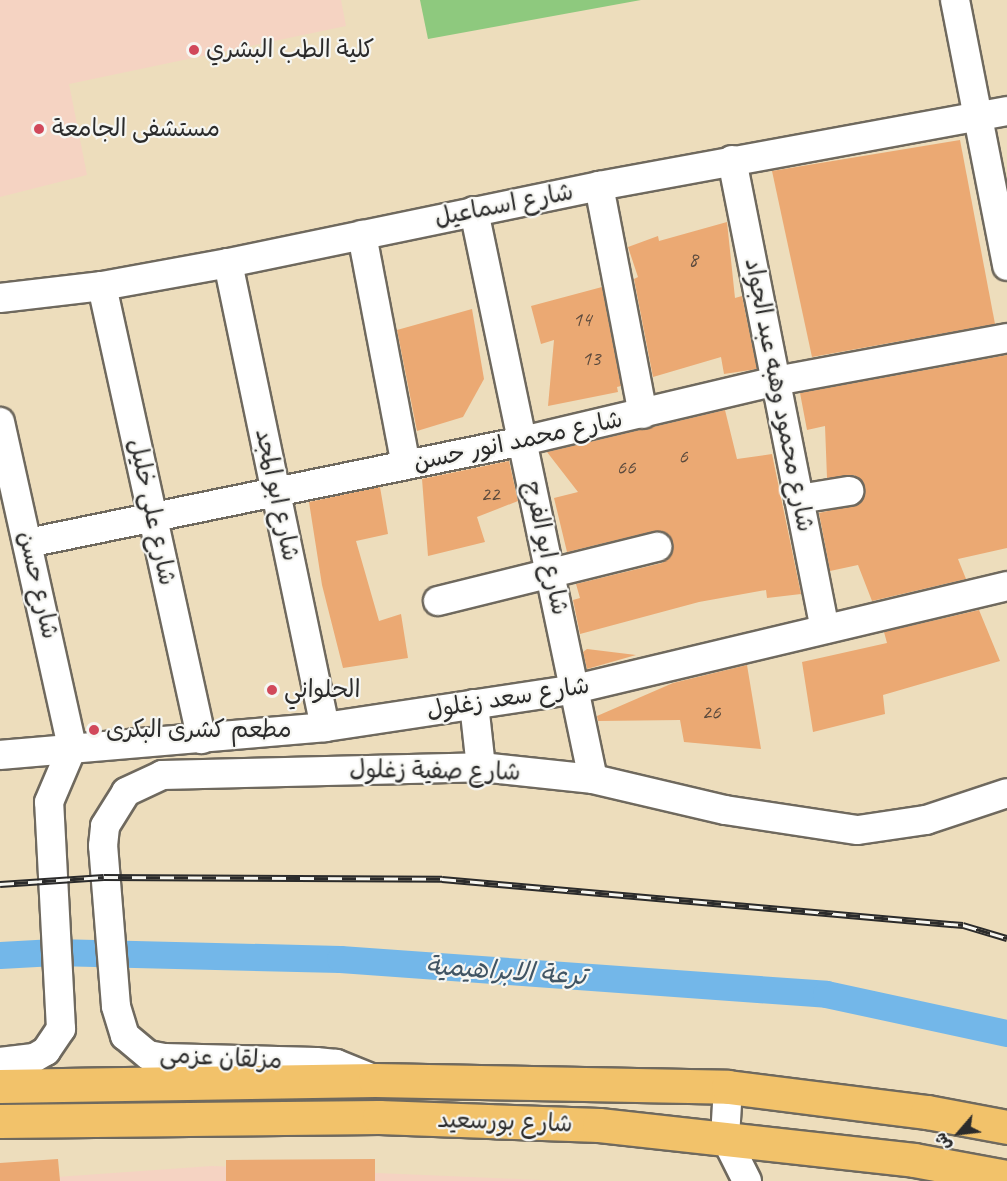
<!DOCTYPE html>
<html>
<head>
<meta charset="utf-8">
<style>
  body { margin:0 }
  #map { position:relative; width:1007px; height:1181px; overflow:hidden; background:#edddbc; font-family:Caveat,"Playpen Sans Arabic",sans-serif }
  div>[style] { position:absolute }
  .built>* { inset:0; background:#f5d3c2 }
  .green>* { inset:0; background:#8ec97e }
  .canal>* { height:27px; margin:-13.5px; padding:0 13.5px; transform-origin:13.5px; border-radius:13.5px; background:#73b7e9 }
  .building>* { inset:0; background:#eba973 }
  .roads { filter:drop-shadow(2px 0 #6f695e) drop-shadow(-2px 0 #6f695e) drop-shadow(0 2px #6f695e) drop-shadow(0 -2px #6f695e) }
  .minor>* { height:28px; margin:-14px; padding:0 14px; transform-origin:14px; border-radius:14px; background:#fff }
  .major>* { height:33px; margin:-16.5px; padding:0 16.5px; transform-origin:16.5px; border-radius:16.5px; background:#f2c26a }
  .rail>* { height:7px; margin-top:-3.5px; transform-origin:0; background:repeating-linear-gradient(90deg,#f6f6f2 0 14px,#2b2b2b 0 28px); box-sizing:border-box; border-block:2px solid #2b2b2b }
  .dots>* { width:16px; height:16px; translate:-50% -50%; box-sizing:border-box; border:3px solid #f6f6f2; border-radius:50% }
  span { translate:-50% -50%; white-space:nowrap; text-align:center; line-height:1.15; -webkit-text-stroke:4.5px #f6f6f2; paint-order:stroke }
  .number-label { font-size:21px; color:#5b4a3d }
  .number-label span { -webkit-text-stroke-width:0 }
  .poi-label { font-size:24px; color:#2b2b2b }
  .left { translate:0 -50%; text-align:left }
  .street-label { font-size:24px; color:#2b2b2b }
  .water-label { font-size:26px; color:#415564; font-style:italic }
  .north { position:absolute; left:929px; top:1103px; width:60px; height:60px; -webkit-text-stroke:4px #f6f6f2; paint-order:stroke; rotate:242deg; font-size:16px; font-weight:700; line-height:24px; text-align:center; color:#2b2b2b }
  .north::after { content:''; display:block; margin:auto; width:21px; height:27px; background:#2b2b2b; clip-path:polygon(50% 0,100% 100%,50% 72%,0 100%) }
</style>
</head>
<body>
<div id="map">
  <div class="built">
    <div style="clip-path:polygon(0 0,341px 0,346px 26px,69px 84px,87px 175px,0 197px)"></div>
    <div style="clip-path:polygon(212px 1166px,494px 1178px,563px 1181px,0 1181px)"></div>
  </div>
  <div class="green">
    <div style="clip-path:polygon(420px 0,641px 0,428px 39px)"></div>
  </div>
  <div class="canal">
    <div style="left:0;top:955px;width:54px;rotate:-3.2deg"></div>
    <div style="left:54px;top:952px;width:286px;rotate:1.4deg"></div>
    <div style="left:340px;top:959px;width:487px;rotate:4.1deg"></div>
    <div style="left:826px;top:994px;width:185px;rotate:12.2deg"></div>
  </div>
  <div class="building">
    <div style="clip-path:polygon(960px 140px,995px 324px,812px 357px,772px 171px)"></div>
    <div style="clip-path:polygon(727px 222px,735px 298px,742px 296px,757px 369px,724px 374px,721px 357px,653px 377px,634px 279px,638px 277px,628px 247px,658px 236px,659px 241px)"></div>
    <div style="clip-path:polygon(602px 287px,621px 386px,617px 387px,618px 392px,548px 406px,554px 340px,541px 344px,531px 306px)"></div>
    <div style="clip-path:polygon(472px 309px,484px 379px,463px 417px,417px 431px,397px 330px)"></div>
    <div style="clip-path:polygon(1007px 355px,1007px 548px,958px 559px,966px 579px,872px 601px,858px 565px,830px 571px,819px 513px,859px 504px,865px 488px,854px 475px,827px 478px,825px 426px,807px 430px,800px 393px)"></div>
    <div style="clip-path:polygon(725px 410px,737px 459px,772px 454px,801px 594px,767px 598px,766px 590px,699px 602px,580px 634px,573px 600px,580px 598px,576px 584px,662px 563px,669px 558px,673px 544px,668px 535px,654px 531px,567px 552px,554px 498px,578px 492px,547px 452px)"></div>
    <div style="clip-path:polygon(509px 461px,518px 501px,477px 517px,485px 542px,428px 556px,422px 479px)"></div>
    <div style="clip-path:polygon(380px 487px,388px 534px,356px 541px,379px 621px,401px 614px,408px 658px,343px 668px,322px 585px,309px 502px)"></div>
    <div style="clip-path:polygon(979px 610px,1000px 661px,883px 695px,885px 714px,813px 732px,802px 662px,887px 643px,884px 632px)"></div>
    <div style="clip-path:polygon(587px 649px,636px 655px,587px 669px,583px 652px)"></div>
    <div style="clip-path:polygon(747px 665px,761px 749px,684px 742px,680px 720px,598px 721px,597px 716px,673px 683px)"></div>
    <div style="clip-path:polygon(58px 1159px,60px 1181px,0 1181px,0 1163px)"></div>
    <div style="clip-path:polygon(375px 1159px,375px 1181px,226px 1181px,226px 1160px)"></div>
  </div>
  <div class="roads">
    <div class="minor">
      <div style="left:955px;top:0;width:271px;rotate:78.9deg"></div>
      <div style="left:732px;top:160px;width:478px;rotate:78.8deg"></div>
      <div style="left:599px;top:186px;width:232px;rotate:79.1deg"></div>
      <div style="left:474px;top:211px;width:580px;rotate:78.17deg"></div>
      <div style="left:362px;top:235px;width:234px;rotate:79.2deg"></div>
      <div style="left:228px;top:263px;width:474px;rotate:78.2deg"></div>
      <div style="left:102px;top:286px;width:464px;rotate:77.6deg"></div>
      <div style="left:0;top:298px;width:103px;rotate:-6.7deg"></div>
      <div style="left:102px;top:286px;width:128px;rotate:-10.3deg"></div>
      <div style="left:228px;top:263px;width:379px;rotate:-11.7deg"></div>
      <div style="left:599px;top:186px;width:415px;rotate:-10.4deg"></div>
      <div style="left:0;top:422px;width:334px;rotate:77.5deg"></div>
      <div style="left:799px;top:499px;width:51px;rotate:-9.1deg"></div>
      <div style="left:28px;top:543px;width:505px;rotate:-11.64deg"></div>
      <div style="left:523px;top:441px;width:260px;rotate:-13.3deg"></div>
      <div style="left:776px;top:381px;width:235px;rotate:-10.5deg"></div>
      <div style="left:438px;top:601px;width:226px;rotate:-13.9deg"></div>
      <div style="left:474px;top:704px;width:63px;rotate:83.7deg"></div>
      <div style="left:0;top:755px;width:326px;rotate:-4.9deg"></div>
      <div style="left:325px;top:727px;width:253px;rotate:-8.6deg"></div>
      <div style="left:575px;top:689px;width:444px;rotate:-13.4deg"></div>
      <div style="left:0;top:1062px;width:34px;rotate:-7deg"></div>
      <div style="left:34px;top:1058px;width:14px;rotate:-30deg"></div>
      <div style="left:46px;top:1051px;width:27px;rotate:-56deg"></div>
      <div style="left:61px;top:1029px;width:227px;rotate:-93deg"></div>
      <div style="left:49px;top:802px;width:59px;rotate:-66.9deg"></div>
      <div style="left:371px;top:1078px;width:38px;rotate:-158deg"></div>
      <div style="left:336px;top:1064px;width:20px;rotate:-174deg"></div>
      <div style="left:316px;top:1062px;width:152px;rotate:-178.5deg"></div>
      <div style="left:164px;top:1058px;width:16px;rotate:-169deg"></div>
      <div style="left:148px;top:1055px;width:30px;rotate:-140deg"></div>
      <div style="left:125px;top:1036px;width:31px;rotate:-107deg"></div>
      <div style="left:116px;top:1006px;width:161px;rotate:-94.6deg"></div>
      <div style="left:103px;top:846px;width:20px;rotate:-84deg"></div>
      <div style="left:105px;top:826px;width:40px;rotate:-58deg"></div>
      <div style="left:126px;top:792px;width:40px;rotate:-25deg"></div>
      <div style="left:162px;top:775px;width:319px;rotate:-1.4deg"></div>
      <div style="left:481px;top:767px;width:113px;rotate:6.1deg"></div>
      <div style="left:593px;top:779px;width:136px;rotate:13.2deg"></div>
      <div style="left:725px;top:810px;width:134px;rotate:8.6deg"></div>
      <div style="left:858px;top:830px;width:69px;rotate:-8.4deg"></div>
      <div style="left:926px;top:820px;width:85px;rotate:-18.4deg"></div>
      <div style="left:728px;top:1087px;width:50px;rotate:93.4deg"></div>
      <div style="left:725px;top:1137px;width:49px;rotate:63.4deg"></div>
    </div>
    <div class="major">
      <div style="left:0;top:1086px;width:375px;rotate:-0.9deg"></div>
      <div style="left:375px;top:1080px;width:353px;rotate:1.1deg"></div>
      <div style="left:728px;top:1087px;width:201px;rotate:7.2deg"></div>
      <div style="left:927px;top:1112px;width:81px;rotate:10.6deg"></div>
      <div style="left:0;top:1121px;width:379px;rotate:-0.6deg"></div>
      <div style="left:379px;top:1117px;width:220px;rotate:2.1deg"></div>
      <div style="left:599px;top:1125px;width:317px;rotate:6.3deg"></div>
      <div style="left:914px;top:1160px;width:95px;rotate:10.4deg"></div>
    </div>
  </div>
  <div class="rail">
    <div style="left:0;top:884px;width:104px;rotate:-3.9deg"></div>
    <div style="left:104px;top:877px;width:338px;rotate:0.3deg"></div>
    <div style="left:442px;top:879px;width:523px;rotate:5.05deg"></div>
    <div style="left:963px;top:925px;width:46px;rotate:16.5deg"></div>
  </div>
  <div class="dots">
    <div style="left:194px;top:50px;background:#d1495b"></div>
    <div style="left:39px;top:129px;background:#d1495b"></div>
    <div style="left:272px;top:690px;background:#d1495b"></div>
    <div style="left:94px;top:730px;background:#d1495b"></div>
  </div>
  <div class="number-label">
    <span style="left:693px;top:259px">8</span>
    <span style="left:582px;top:319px">14</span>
    <span style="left:591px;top:358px">13</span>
    <span style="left:683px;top:456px">6</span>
    <span style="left:626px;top:467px">66</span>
    <span style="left:490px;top:494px">22</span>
    <span style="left:711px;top:712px">26</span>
  </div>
  <div class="poi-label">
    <span class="left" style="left:206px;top:50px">كلية الطب البشري</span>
    <span class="left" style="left:52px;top:129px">مستشفى الجامعة</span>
    <span class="left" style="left:284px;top:690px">الحلواني</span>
    <span class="left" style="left:106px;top:730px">مطعم كشرى البكرى</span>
  </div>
  <div class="street-label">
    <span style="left:504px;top:205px;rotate:-11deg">شارع اسماعيل</span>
    <span style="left:779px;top:395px;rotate:79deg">شارع محمود وهبه عبد الجواد</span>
    <span style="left:518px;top:441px;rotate:-12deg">شارع محمد انور حسن</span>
    <span style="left:277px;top:495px;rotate:78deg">شارع ابو المجد</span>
    <span style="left:152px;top:512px;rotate:78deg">شارع على خليل</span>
    <span style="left:546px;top:548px;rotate:78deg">شارع ابو الفرج</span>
    <span style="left:38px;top:585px;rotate:77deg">شارع حسن</span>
    <span style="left:508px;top:698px;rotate:-9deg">شارع سعد زغلول</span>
    <span style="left:435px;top:771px;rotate:1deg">شارع صفية زغلول</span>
    <span style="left:221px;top:1058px;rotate:3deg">مزلقان عزمى</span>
    <span style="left:505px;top:1122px;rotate:2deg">شارع بورسعيد</span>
  </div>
  <div class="water-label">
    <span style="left:506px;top:971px;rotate:4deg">ترعة الابراهيمية</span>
  </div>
  <div class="north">ش</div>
</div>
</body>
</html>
